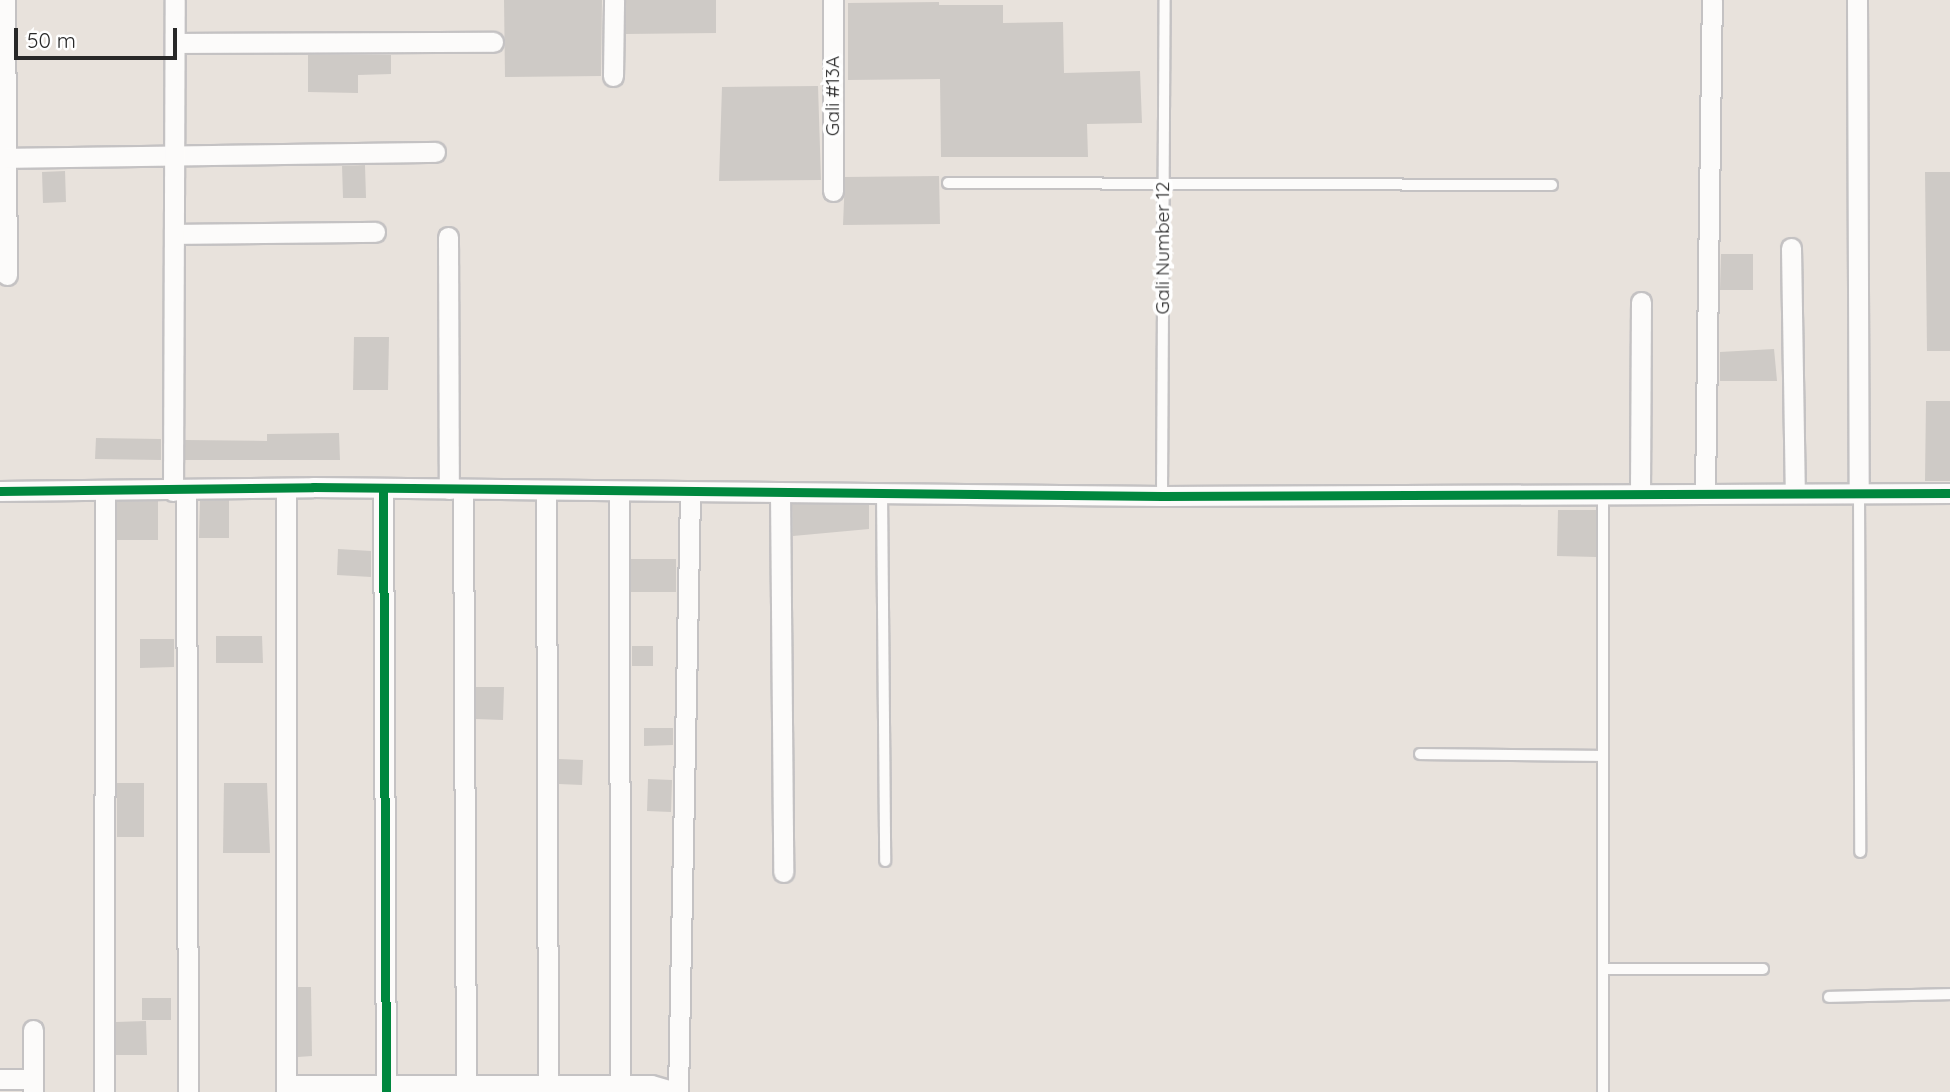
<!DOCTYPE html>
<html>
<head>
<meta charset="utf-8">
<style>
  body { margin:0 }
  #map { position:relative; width:1950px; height:1092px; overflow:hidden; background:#e8e2dc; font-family:Quicksand,sans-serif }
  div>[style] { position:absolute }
  .building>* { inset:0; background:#cecac6 }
  .roads { filter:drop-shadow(2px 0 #c4c2c3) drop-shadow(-2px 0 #c4c2c3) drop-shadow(0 2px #c4c2c3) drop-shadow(0 -2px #c4c2c3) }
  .service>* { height:10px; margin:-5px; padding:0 5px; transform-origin:5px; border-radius:5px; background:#fcfbfa }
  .minor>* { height:19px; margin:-9.5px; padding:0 9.5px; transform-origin:9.5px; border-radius:9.5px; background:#fcfbfa }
  .cycleway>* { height:9px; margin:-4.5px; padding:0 4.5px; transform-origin:4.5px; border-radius:4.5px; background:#00873e }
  span { translate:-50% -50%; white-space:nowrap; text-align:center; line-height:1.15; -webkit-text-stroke:7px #fff; paint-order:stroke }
  .street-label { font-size:19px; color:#282828 }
  .scale { position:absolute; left:14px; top:28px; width:163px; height:32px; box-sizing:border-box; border:4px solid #282828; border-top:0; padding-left:9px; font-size:21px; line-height:24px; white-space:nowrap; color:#282828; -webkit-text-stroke:5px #fff; paint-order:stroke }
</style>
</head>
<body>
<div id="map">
  <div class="building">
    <div style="clip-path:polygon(504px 0,602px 0,601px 76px,505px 77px)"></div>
    <div style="clip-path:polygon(626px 0,716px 0,716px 33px,626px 34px)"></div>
    <div style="clip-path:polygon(939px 2px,939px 5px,1003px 5px,1003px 23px,1063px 22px,1064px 73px,1140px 71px,1142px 123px,1087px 124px,1088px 157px,941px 157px,940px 79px,848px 80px,848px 3px)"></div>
    <div style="clip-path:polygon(308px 55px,391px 55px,391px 74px,358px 75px,358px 93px,308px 92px)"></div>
    <div style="clip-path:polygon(818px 86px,821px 180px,719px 181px,722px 87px)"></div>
    <div style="clip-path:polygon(365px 165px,366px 198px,343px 198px,342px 166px)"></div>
    <div style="clip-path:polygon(65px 171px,66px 202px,43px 203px,42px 172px)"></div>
    <div style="clip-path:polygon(1925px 172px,1950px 172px,1950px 351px,1927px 351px)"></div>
    <div style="clip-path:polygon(939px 176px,940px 224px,843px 225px,845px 177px)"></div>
    <div style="clip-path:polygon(1721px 254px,1753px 254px,1753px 290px,1720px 290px)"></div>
    <div style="clip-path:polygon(354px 337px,389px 337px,388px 390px,353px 390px)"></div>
    <div style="clip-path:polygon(1774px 349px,1777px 381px,1720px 381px,1720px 352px)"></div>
    <div style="clip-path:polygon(1926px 401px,1950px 401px,1950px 481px,1925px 481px)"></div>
    <div style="clip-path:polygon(339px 433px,340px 460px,185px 460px,185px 440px,267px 441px,267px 434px)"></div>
    <div style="clip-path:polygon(96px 438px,161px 439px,161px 460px,95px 459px)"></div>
    <div style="clip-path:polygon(229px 500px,229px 538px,199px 538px,200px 501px)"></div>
    <div style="clip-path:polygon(158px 501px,158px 540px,117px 540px,117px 502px)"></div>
    <div style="clip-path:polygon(792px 504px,869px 505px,869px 529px,793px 536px)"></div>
    <div style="clip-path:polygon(1558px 510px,1596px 510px,1596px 557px,1557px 556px)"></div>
    <div style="clip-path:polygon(338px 549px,371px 551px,371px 577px,337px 575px)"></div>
    <div style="clip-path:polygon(631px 559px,676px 559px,676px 592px,631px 592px)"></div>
    <div style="clip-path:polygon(216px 636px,262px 636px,263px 663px,216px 663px)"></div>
    <div style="clip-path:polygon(140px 639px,174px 639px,174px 667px,140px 668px)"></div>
    <div style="clip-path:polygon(632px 646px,653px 646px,653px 666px,632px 666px)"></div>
    <div style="clip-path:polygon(476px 687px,504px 687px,503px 720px,476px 719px)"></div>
    <div style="clip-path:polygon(644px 728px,673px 728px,673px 745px,644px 746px)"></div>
    <div style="clip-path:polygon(559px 759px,583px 760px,582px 785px,559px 784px)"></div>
    <div style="clip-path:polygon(648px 779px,672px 780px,671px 812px,647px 811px)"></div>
    <div style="clip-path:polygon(117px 783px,144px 783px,144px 837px,117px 837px)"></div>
    <div style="clip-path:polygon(224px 783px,267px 783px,270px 853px,223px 853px)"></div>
    <div style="clip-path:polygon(298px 987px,311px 987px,312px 1056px,298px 1057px)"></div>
    <div style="clip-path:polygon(142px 998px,171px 998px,171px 1020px,142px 1020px)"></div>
    <div style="clip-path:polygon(146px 1021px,147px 1055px,116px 1055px,116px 1022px)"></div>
  </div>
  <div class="roads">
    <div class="service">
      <div style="left:948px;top:183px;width:604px;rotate:0.19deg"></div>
      <div style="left:1859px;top:491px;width:361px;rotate:89.8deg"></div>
      <div style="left:882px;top:492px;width:369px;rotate:89.5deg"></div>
      <div style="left:1162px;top:496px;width:496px;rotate:-89.7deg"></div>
      <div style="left:1420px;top:754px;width:183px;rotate:0.6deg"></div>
      <div style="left:1603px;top:969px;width:160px"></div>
      <div style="left:1829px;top:997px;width:121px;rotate:-1.4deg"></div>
      <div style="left:1603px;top:1092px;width:598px;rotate:-90deg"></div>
    </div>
    <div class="minor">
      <div style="left:5px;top:0;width:275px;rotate:89.6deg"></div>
      <div style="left:833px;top:0;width:191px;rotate:90deg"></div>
      <div style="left:1857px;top:0;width:491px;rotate:89.8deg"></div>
      <div style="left:175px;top:43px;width:318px;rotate:-0.2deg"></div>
      <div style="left:613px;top:76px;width:76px;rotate:-89.2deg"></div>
      <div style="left:0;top:158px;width:435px;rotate:-0.8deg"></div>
      <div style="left:176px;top:234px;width:199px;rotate:-0.6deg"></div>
      <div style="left:448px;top:237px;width:252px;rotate:89.8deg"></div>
      <div style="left:1791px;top:248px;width:243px;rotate:89.1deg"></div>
      <div style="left:286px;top:488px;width:604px;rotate:90deg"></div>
      <div style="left:383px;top:488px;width:604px;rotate:89.72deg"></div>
      <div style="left:463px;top:489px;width:603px;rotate:89.71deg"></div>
      <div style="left:546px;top:490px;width:602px;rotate:89.81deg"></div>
      <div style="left:0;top:491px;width:313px;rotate:-0.7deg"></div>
      <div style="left:313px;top:487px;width:849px;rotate:0.61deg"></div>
      <div style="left:1162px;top:496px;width:788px;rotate:-0.22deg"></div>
      <div style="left:173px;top:491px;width:491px;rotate:-89.8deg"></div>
      <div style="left:186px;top:491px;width:601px;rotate:89.81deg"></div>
      <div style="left:619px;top:491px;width:601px;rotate:89.9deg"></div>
      <div style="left:780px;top:492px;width:380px;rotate:89.5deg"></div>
      <div style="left:1640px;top:492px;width:190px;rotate:-89.7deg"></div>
      <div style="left:1705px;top:492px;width:492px;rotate:-89.2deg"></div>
      <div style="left:0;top:1079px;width:33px"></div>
      <div style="left:286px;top:1085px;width:365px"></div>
      <div style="left:651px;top:1085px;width:26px;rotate:16deg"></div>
      <div style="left:33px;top:1092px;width:62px;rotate:-90deg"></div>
      <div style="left:104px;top:1092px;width:600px;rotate:-89.9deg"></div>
      <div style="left:678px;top:1092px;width:600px;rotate:-88.85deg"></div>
    </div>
  </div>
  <div class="cycleway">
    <div style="left:383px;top:488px;width:604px;rotate:89.72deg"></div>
    <div style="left:0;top:491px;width:313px;rotate:-0.7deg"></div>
    <div style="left:313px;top:487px;width:849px;rotate:0.61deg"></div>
    <div style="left:1162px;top:496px;width:788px;rotate:-0.22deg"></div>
  </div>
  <div class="street-label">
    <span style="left:833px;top:96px;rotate:-90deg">Gali #13A</span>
    <span style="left:1163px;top:248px;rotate:-90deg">Gali Number 12</span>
  </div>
  <div class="scale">50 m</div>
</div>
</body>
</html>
